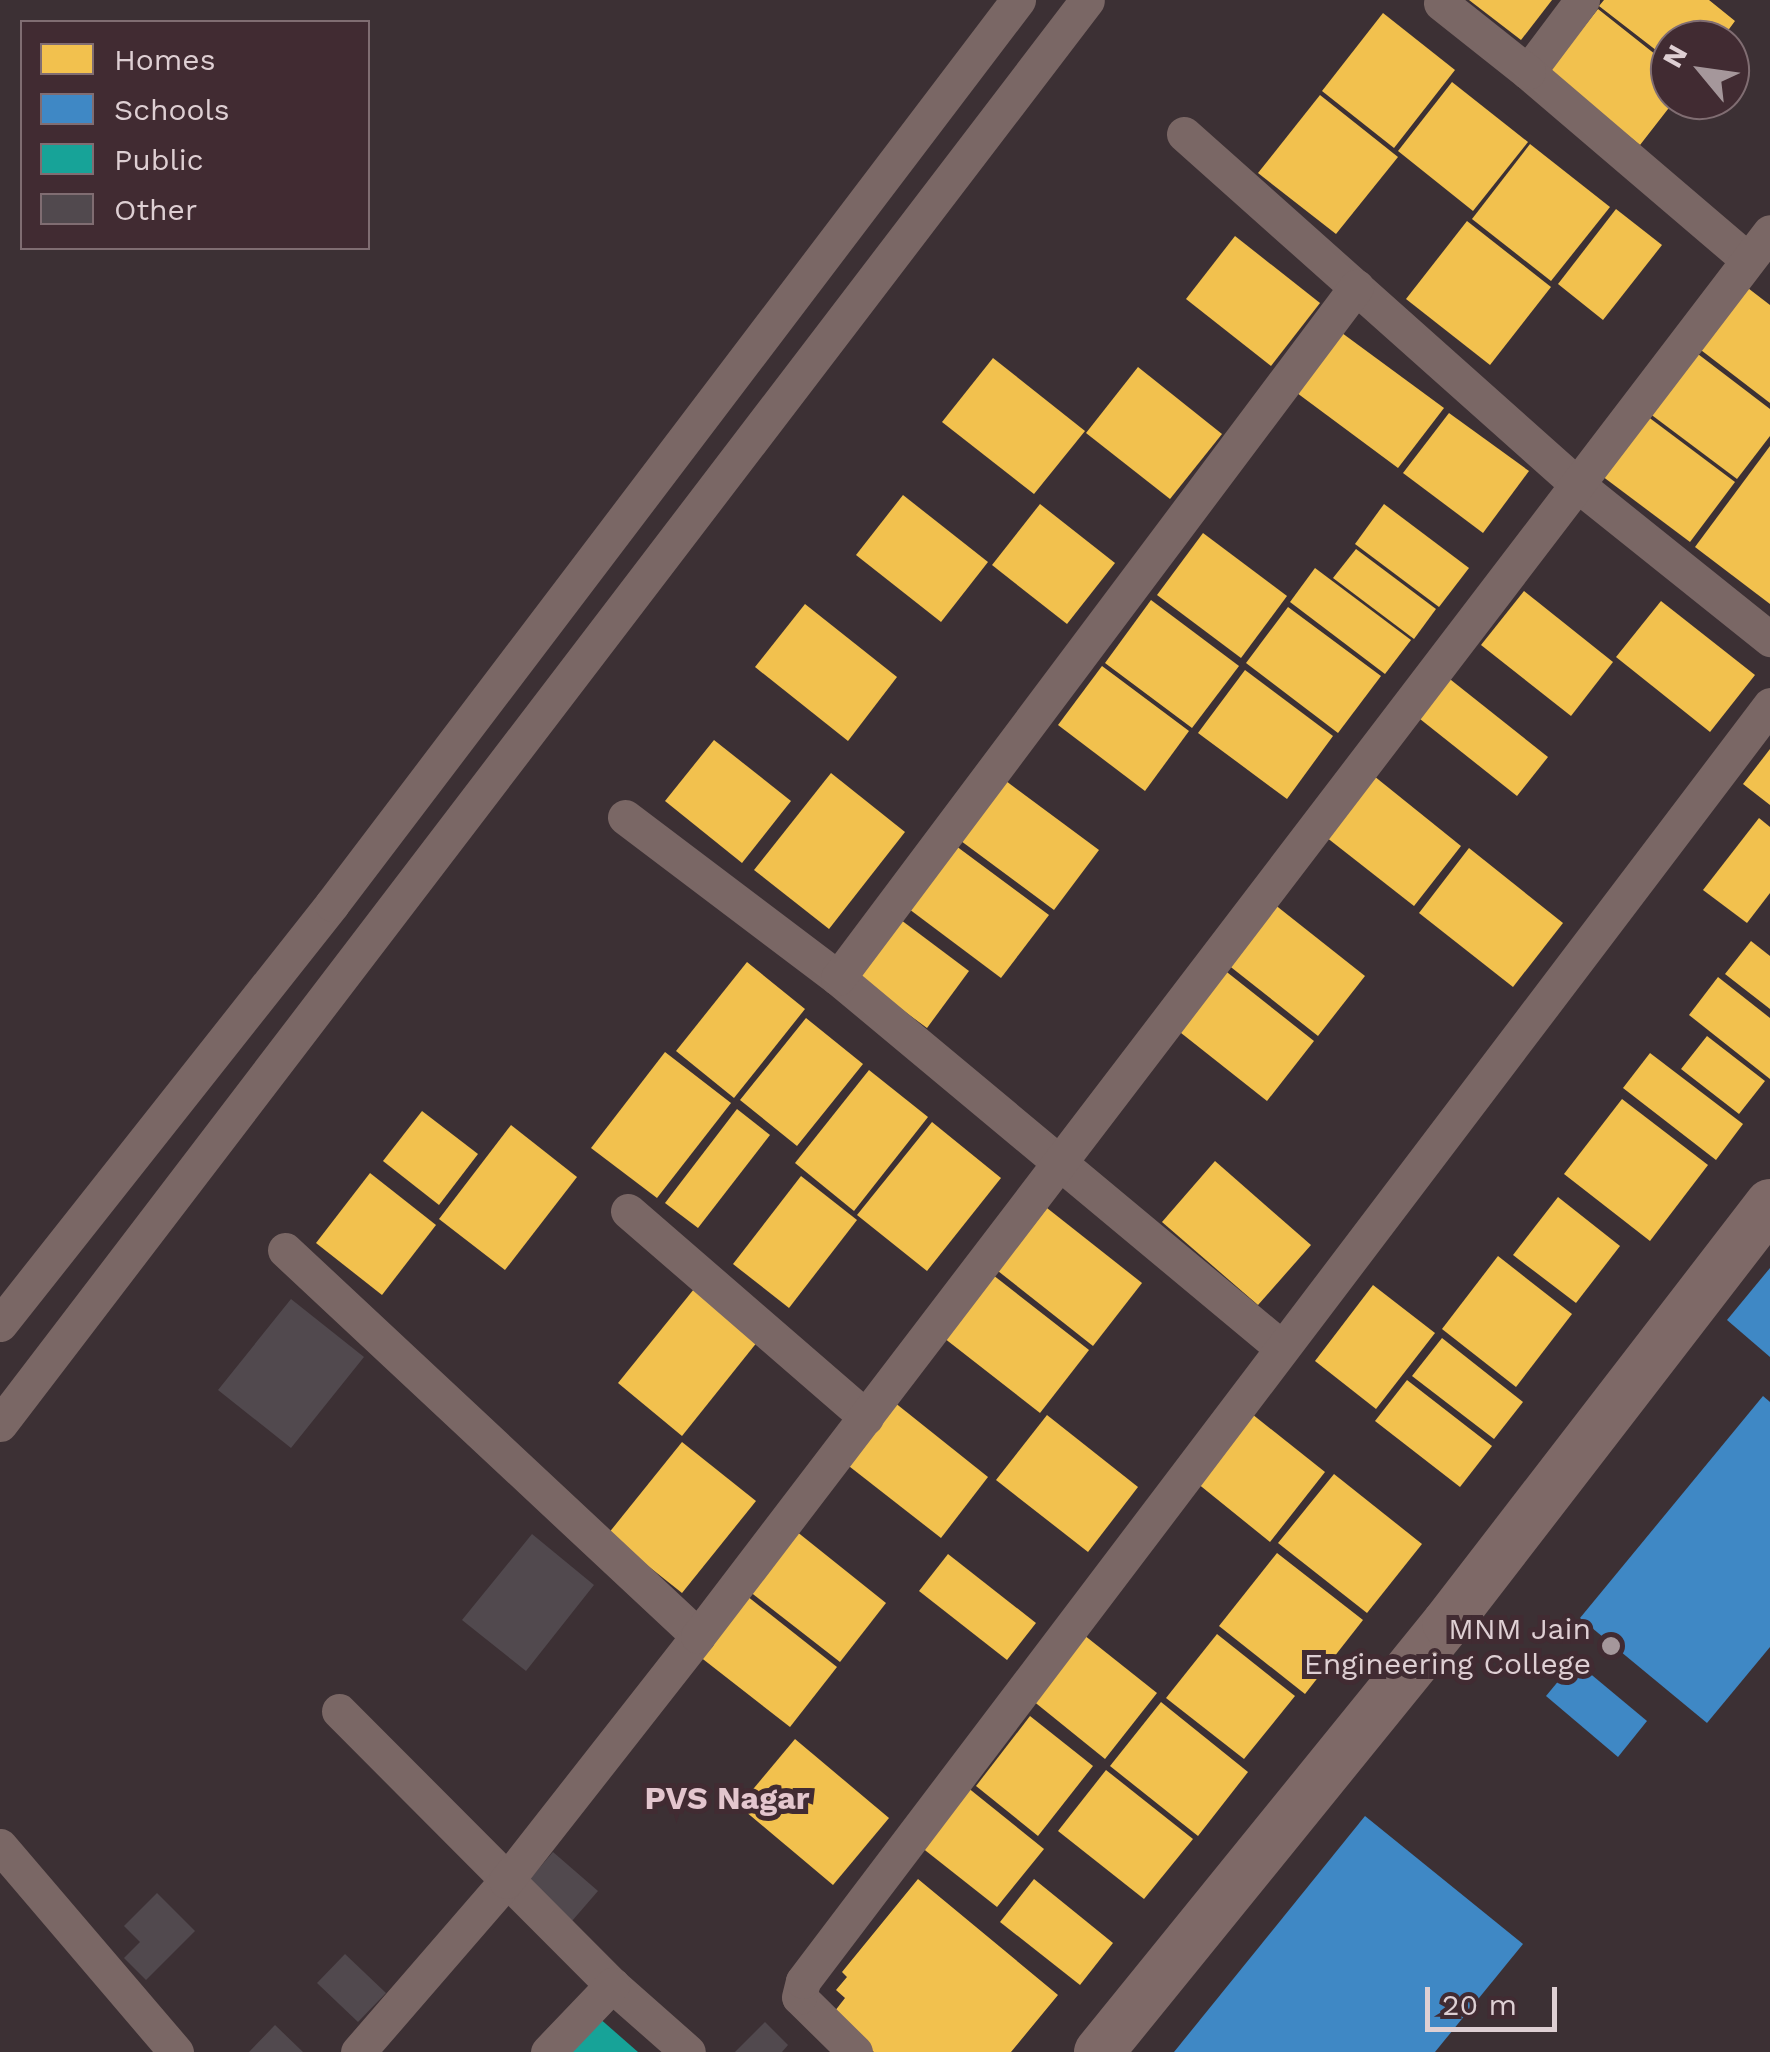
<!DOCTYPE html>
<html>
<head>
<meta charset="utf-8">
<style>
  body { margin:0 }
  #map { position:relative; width:1770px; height:2052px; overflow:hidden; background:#3c3034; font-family:"Work Sans",sans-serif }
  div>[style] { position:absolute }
  .homes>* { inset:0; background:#f2c14e }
  .schools>* { inset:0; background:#3f88c5 }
  .public>* { inset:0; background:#17a398 }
  .building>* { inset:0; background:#51494e }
  .street>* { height:35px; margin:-17.5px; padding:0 17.5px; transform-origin:17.5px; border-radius:17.5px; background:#7a6765 }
  .secondary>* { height:50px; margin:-25px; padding:0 25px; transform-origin:25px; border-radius:25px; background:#7e6967 }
  .dots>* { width:28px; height:28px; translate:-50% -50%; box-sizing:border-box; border:5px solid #412b32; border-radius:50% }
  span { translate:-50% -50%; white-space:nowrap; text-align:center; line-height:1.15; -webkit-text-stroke:10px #412b32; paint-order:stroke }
  .poi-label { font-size:30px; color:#decfd3 }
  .right { translate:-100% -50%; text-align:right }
  .neighbourhood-label { font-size:32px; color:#e3c6ce; font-weight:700 }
  .legend { position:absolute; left:20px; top:20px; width:350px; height:230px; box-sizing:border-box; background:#412b32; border:2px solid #806d72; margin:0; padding:12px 18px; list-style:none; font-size:30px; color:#decfd3 }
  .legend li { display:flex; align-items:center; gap:20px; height:50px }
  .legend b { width:50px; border:2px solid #806d72 }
  .north { position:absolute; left:1650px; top:20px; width:100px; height:100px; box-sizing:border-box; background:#412b32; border:2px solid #806d72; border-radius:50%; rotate:299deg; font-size:28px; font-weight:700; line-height:40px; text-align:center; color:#decfd3 }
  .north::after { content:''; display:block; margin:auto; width:35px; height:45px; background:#a5979b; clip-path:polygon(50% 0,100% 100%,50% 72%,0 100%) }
  .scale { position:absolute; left:1425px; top:1987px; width:132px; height:45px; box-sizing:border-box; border:5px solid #decfd3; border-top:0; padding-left:12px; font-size:30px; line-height:35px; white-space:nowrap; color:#decfd3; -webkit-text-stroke:8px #412b32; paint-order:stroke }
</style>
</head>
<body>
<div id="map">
  <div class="homes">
    <div style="clip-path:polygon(1469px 0,1552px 0,1521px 40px)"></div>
    <div style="clip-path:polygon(1604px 0,1709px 0,1735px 21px,1721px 40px,1670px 40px,1670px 61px,1599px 6px)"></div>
    <div style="clip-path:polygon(1598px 9px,1670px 66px,1670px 100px,1675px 100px,1640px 145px,1548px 72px)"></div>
    <div style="clip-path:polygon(1383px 13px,1455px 70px,1394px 148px,1322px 91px)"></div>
    <div style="clip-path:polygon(1452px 82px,1528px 142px,1473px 211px,1398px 151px)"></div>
    <div style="clip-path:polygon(1320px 95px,1398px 157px,1336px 234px,1258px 173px)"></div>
    <div style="clip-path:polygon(1530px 144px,1610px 207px,1551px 281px,1472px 219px)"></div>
    <div style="clip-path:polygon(1616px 209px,1662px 245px,1603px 320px,1558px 284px)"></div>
    <div style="clip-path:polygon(1467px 221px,1551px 287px,1490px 365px,1406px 299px)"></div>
    <div style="clip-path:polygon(1235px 236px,1320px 303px,1271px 366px,1186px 299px)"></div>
    <div style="clip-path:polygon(1744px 285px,1770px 305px,1770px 403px,1697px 347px)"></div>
    <div style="clip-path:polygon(1342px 333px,1444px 408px,1398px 468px,1297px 393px)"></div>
    <div style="clip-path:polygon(1694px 351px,1770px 409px,1770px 436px,1737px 479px,1649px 413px)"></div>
    <div style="clip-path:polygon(993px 358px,1085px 431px,1034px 494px,942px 422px)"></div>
    <div style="clip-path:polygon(1138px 367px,1222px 434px,1170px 499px,1086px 433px)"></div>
    <div style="clip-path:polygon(1449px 413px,1529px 471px,1483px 533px,1403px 473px)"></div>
    <div style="clip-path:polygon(1647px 416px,1735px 482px,1690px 542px,1602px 476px)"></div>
    <div style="clip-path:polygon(1770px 446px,1770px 604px,1695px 547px)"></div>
    <div style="clip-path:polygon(903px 495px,988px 562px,941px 622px,856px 555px)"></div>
    <div style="clip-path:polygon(1040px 504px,1115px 563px,1067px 624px,992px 565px)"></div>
    <div style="clip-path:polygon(1384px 504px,1469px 568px,1439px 607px,1355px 544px)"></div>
    <div style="clip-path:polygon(1203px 533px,1287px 596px,1241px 658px,1157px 595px)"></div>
    <div style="clip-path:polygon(1356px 549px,1436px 609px,1414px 639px,1333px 578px)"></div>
    <div style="clip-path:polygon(1315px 568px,1411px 640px,1385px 674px,1290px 602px)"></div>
    <div style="clip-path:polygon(1524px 591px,1613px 662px,1571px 716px,1481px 645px)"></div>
    <div style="clip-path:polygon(1151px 600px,1239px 666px,1192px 728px,1105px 663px)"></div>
    <div style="clip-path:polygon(1661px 601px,1755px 675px,1710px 732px,1616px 657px)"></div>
    <div style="clip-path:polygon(805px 604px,897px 677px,848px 741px,755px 667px)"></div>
    <div style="clip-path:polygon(1288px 607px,1381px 676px,1338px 733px,1246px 663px)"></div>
    <div style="clip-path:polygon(1102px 666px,1189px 731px,1145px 791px,1058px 725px)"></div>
    <div style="clip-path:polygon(1245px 670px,1333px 736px,1287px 799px,1198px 733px)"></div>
    <div style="clip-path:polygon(1446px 676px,1548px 757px,1517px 796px,1415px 715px)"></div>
    <div style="clip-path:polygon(714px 740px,791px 801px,742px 863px,665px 801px)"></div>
    <div style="clip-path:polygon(1770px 749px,1770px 805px,1743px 784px)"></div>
    <div style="clip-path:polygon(831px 773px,905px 832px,829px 929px,754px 870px)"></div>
    <div style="clip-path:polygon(1374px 776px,1461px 846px,1414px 906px,1326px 837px)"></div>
    <div style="clip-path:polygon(1002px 778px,1099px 850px,1054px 910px,957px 838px)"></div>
    <div style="clip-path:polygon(1759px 818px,1770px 827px,1770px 893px,1747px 923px,1703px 890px)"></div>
    <div style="clip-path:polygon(952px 843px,1049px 915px,1001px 978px,905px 906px)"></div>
    <div style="clip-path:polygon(1469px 848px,1563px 923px,1513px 987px,1419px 913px)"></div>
    <div style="clip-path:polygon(1274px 904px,1365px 976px,1318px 1036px,1227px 964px)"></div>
    <div style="clip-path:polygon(901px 920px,969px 971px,927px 1028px,858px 977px)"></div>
    <div style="clip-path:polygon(1751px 941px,1770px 956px,1770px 1009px,1725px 974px)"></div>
    <div style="clip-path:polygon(747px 962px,805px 1009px,734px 1098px,676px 1051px)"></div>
    <div style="clip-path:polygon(1223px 969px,1314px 1041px,1267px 1101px,1176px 1029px)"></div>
    <div style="clip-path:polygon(1718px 977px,1770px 1018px,1770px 1079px,1689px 1015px)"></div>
    <div style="clip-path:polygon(806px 1018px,863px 1064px,797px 1146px,740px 1100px)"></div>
    <div style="clip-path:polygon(1707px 1036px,1765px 1081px,1739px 1114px,1681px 1069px)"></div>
    <div style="clip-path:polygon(665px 1052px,731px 1103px,657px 1198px,591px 1148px)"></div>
    <div style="clip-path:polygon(1650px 1053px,1743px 1124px,1716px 1160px,1623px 1088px)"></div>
    <div style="clip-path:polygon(869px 1070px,928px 1117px,854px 1211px,795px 1163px)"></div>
    <div style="clip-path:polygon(1622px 1099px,1708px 1165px,1650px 1241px,1564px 1174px)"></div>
    <div style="clip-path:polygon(737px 1109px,770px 1135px,698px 1228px,665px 1203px)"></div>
    <div style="clip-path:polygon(422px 1111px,478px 1154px,439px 1205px,383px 1161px)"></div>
    <div style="clip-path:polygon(932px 1122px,1001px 1178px,927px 1271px,857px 1215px)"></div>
    <div style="clip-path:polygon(511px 1125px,577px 1177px,505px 1270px,439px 1219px)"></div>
    <div style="clip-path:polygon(1215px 1161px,1311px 1245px,1258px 1305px,1162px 1222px)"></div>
    <div style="clip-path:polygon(370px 1173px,436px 1225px,382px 1295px,316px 1243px)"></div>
    <div style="clip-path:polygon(801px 1176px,857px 1220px,789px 1308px,733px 1264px)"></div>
    <div style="clip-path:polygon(1558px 1197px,1620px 1246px,1576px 1303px,1513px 1255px)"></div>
    <div style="clip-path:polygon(1047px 1208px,1142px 1283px,1093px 1346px,998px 1271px)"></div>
    <div style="clip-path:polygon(1498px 1256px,1572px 1314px,1516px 1387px,1442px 1329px)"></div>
    <div style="clip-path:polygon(993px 1275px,1089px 1350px,1040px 1413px,944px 1338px)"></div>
    <div style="clip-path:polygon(1373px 1285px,1435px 1333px,1376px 1409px,1315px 1361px)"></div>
    <div style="clip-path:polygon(694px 1289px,758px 1341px,682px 1436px,618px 1383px)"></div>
    <div style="clip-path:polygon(1442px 1338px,1523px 1402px,1494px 1439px,1412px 1376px)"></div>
    <div style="clip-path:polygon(1407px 1380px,1492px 1446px,1460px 1487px,1375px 1421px)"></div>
    <div style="clip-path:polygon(894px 1402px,988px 1477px,941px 1538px,845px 1463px)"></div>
    <div style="clip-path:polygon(1252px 1414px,1325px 1472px,1270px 1542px,1197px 1483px)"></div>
    <div style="clip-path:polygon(1047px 1415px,1138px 1487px,1088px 1552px,996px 1480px)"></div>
    <div style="clip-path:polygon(682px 1442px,756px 1501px,682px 1593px,608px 1534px)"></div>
    <div style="clip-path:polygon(1334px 1474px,1422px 1544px,1367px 1613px,1278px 1543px)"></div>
    <div style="clip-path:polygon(796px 1531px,886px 1603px,840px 1662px,749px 1591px)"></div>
    <div style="clip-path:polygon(1277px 1553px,1363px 1620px,1305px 1694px,1219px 1626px)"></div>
    <div style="clip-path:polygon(948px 1554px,1036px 1623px,1007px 1660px,919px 1591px)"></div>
    <div style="clip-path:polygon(747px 1596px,837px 1667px,790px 1727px,699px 1656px)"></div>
    <div style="clip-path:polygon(1217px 1634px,1295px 1696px,1244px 1759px,1166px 1698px)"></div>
    <div style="clip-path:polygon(1084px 1635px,1157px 1693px,1105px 1759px,1032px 1700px)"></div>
    <div style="clip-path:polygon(1161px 1702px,1248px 1772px,1198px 1836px,1110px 1766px)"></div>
    <div style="clip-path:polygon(1030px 1716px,1093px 1766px,1038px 1836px,976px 1786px)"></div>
    <div style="clip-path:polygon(795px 1739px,889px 1818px,833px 1885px,739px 1806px)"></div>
    <div style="clip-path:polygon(1106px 1770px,1193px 1839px,1144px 1899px,1058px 1831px)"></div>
    <div style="clip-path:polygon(967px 1787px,1044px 1849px,997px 1907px,921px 1847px)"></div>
    <div style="clip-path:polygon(918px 1879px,1058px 1995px,1011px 2052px,874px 2052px,831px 2016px,845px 1998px,836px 1990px,847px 1977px,842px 1972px)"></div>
    <div style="clip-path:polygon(1034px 1879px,1113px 1943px,1080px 1985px,1000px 1922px)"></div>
  </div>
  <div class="schools">
    <div style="clip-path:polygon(1770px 1268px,1770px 1357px,1727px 1320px)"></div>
    <div style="clip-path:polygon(1763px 1396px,1770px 1402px,1770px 1647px,1707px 1723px,1580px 1618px)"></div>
    <div style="clip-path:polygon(1575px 1661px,1647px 1721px,1618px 1757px,1546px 1696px)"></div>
    <div style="clip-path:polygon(1365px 1816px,1523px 1944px,1435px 2052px,1174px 2052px)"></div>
  </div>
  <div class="public">
    <div style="clip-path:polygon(598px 2017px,638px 2052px,568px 2052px)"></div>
  </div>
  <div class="building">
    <div style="clip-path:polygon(291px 1299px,364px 1357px,291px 1448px,218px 1390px)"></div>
    <div style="clip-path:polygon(532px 1534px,594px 1585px,526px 1671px,462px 1620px)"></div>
    <div style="clip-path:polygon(553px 1852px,598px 1891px,572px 1921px,528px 1881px)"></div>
    <div style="clip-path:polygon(157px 1893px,195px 1931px,146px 1980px,124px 1958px,140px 1942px,124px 1926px)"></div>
    <div style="clip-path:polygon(345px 1954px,386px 1993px,358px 2022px,317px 1983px)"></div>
    <div style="clip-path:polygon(765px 2022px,788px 2045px,782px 2052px,735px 2052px)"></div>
    <div style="clip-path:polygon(275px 2025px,303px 2052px,249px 2052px)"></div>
  </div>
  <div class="street">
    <div style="left:1582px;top:0;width:90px;rotate:126.9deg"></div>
    <div style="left:1528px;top:72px;width:289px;rotate:40.5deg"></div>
    <div style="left:1441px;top:3px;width:111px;rotate:38.4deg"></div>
    <div style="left:1184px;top:134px;width:529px;rotate:41.71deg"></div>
    <div style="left:1579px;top:486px;width:245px;rotate:38.7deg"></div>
    <div style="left:625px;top:817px;width:267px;rotate:37.1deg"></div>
    <div style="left:838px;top:978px;width:578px;rotate:39.81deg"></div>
    <div style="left:838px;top:978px;width:864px;rotate:-53.14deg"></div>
    <div style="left:628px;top:1211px;width:315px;rotate:40.9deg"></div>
    <div style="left:285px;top:1250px;width:565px;rotate:43.06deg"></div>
    <div style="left:0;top:1324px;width:535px;rotate:-51.67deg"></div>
    <div style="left:332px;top:904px;width:1135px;rotate:-52.81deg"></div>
    <div style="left:0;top:1424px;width:1791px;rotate:-52.64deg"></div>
    <div style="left:339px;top:1711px;width:387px;rotate:45.1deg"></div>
    <div style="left:612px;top:1985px;width:101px;rotate:41.4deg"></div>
    <div style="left:0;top:1846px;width:271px;rotate:49.5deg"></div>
    <div style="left:358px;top:2052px;width:226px;rotate:-49.1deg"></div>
    <div style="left:506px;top:1881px;width:311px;rotate:-51.9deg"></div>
    <div style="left:698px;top:1636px;width:1766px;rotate:-52.64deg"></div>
    <div style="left:548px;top:2052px;width:93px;rotate:-46.3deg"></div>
    <div style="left:855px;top:2052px;width:78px;rotate:-135.5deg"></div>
    <div style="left:799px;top:1997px;width:16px;rotate:-76deg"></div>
    <div style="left:803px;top:1981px;width:1601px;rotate:-52.84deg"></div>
  </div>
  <div class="secondary">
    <div style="left:1099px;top:2052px;width:552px;rotate:-50.95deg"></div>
    <div style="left:1447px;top:1623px;width:529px;rotate:-52.37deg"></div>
  </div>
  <div class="dots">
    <div style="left:1611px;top:1646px;background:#a5979b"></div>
  </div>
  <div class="poi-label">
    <span class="right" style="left:1591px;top:1646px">MNM Jain<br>Engineering College</span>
  </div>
  <div class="neighbourhood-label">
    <span style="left:727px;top:1798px">PVS Nagar</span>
  </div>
  <ul class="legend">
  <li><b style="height:28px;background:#f2c14e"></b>Homes</li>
  <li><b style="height:28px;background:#3f88c5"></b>Schools</li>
  <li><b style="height:28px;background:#17a398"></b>Public</li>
  <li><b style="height:28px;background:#51494e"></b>Other</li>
  </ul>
  <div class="north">N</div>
  <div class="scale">20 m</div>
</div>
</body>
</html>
